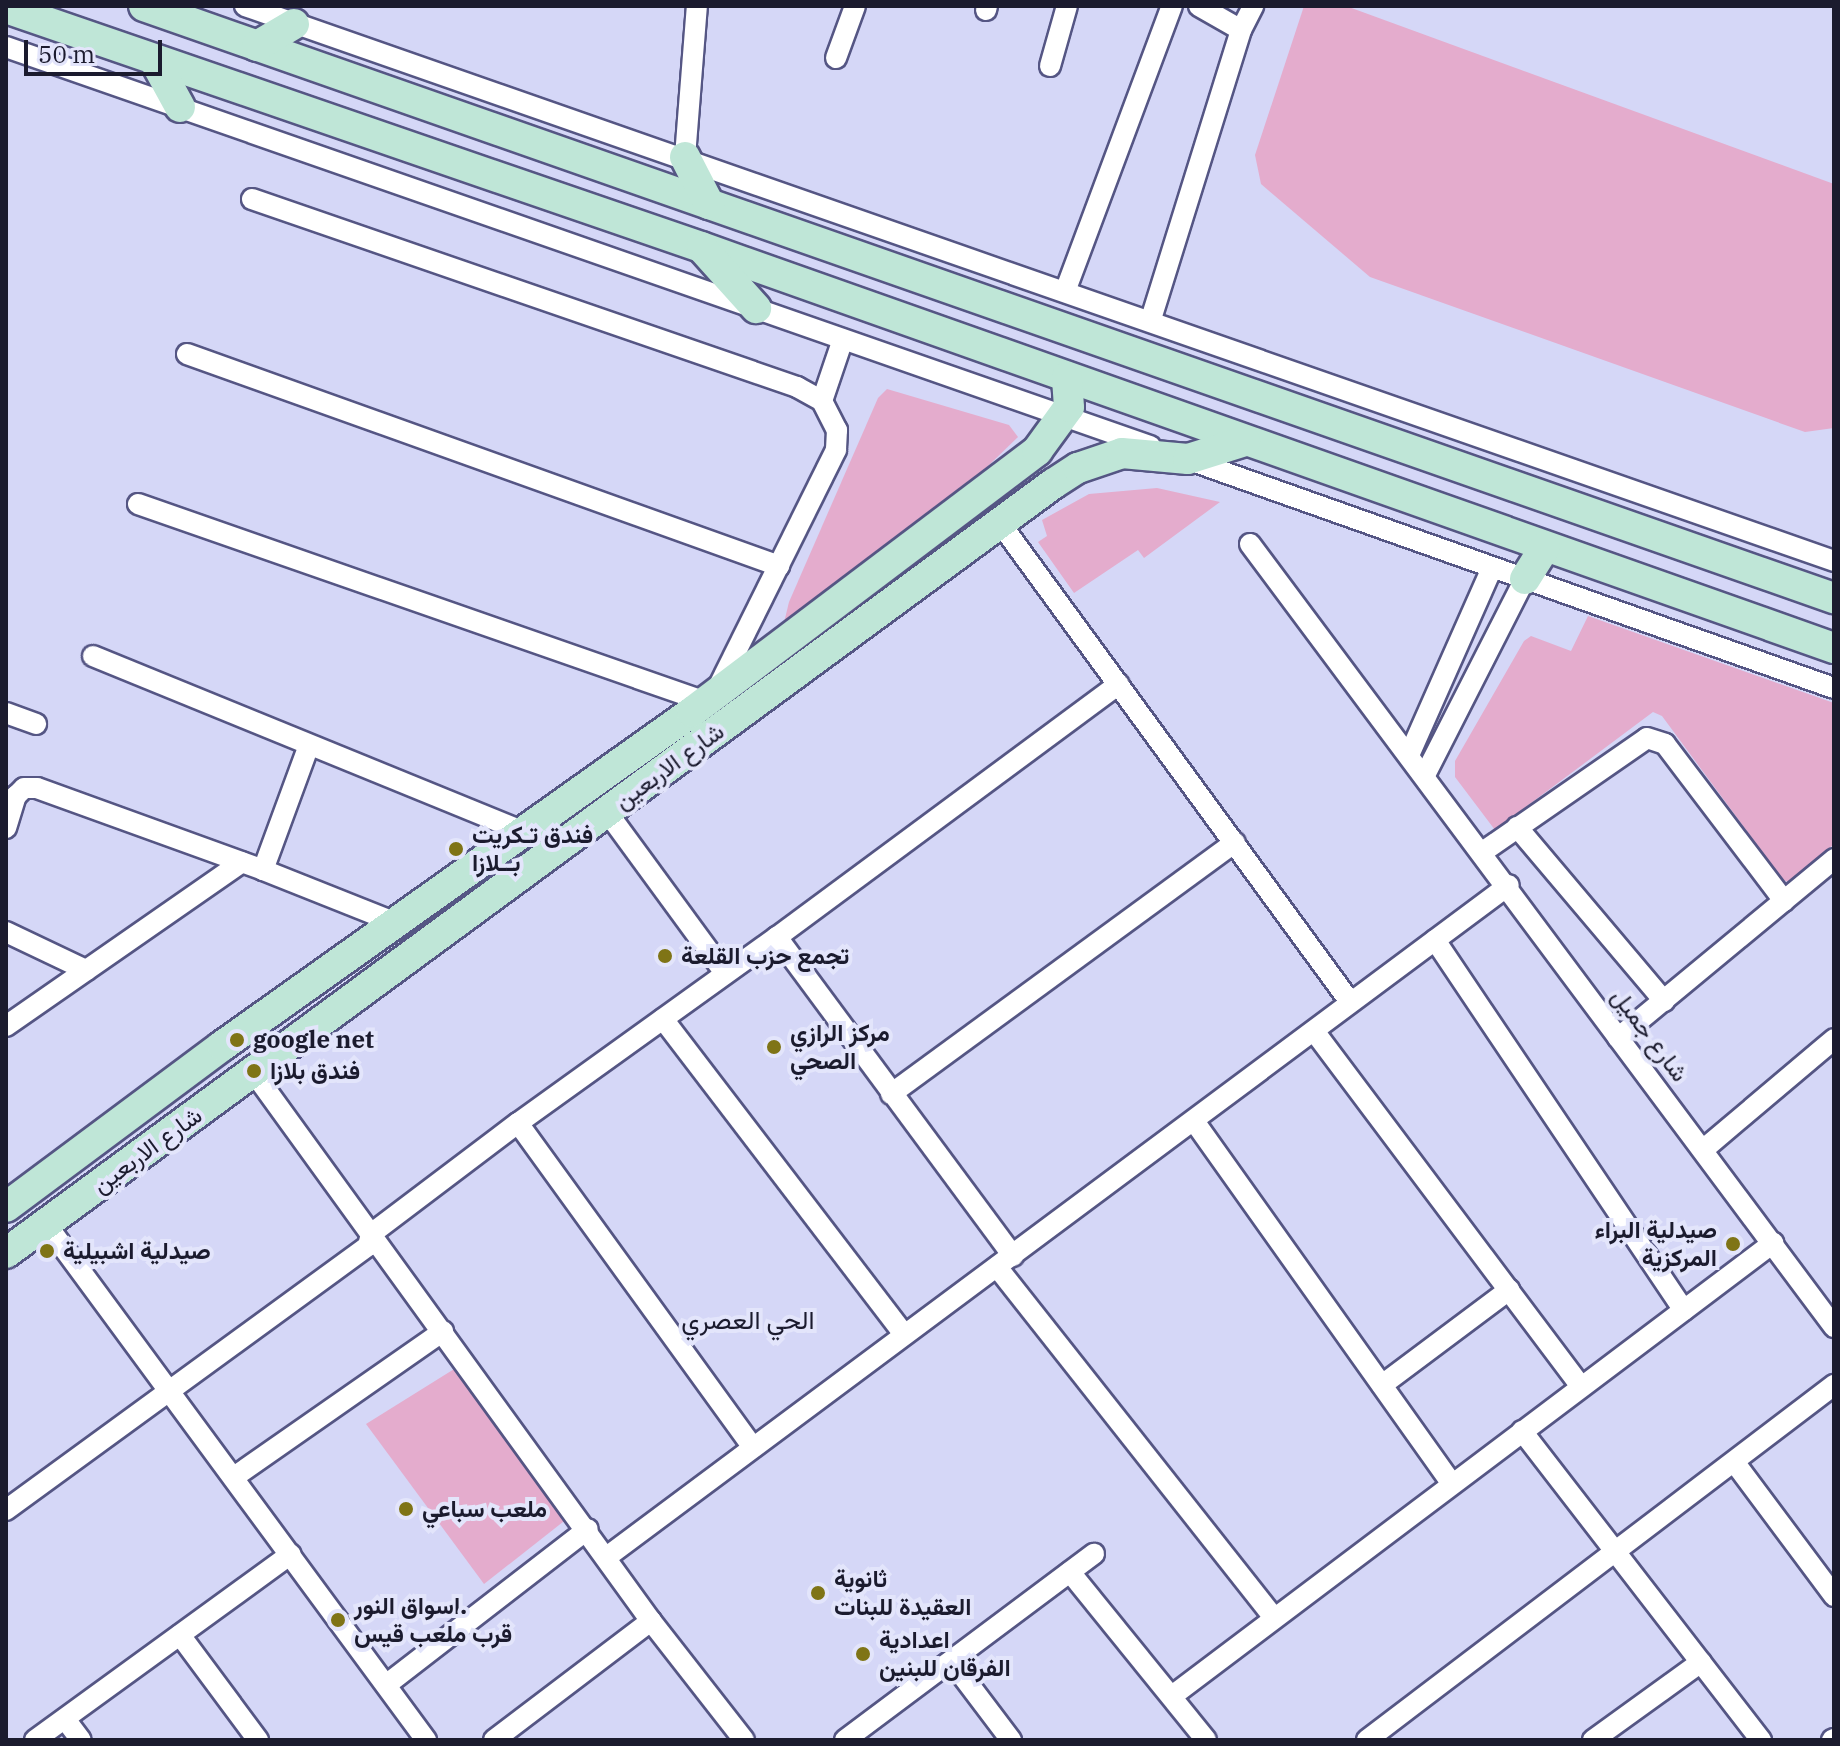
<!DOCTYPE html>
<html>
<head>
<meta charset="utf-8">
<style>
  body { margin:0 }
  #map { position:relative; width:1840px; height:1746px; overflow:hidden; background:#d5d7f7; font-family:"IBM Plex Serif",Vazirmatn,serif }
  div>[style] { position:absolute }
  .green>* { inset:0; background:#e4accd }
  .roads { filter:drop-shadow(2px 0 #555684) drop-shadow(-2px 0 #555684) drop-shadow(0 2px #555684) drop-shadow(0 -2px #555684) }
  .street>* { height:20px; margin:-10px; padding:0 10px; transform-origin:10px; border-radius:10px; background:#fff }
  .secondary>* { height:30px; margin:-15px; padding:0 15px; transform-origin:15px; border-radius:15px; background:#bfe6d7 }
  .dots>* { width:22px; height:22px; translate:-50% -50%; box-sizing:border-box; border:4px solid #e3e5fb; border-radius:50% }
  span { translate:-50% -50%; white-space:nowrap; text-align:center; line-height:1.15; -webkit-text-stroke:8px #e3e5fb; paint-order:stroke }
  .street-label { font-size:24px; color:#1b1b2e }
  .poi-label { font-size:24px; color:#1b1b2e; font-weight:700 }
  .left { translate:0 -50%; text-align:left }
  .right { translate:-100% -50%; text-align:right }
  .neighbourhood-label { font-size:26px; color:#1b1b2e }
  .frame { position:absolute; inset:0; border:8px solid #1b1b2e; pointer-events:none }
  .scale { position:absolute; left:24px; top:40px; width:138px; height:36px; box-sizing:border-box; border:4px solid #1b1b2e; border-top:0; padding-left:10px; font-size:24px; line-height:28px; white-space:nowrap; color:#1b1b2e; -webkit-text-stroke:6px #e3e5fb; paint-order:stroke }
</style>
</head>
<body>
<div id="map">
  <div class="green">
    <div style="clip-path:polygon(1304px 6px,1346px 6px,1834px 184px,1834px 428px,1805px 432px,1370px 277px,1261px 184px,1255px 155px)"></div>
    <div style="clip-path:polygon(887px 389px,1009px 425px,1018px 437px,955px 498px,781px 635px,789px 602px,878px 398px)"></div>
    <div style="clip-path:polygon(1157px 488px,1220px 502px,1144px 558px,1138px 550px,1074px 593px,1038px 542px,1047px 536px,1042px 520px,1089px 494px)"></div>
    <div style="clip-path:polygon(1588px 616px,1834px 703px,1834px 844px,1791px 883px,1783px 880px,1662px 716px,1653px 712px,1495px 830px,1455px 777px,1455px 761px,1524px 641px,1531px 636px,1571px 651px)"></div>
    <div style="clip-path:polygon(459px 1366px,568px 1518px,484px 1584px,366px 1424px)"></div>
  </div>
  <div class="roads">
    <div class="street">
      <div style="left:245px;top:6px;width:1683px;rotate:19.25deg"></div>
      <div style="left:1199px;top:6px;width:48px;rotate:29.7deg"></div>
      <div style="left:1241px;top:30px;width:27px;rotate:-63deg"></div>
      <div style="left:986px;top:10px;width:4px;rotate:-76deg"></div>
      <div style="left:6px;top:47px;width:1212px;rotate:19.23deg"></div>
      <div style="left:836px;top:58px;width:55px;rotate:-69.9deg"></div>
      <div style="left:1050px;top:66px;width:62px;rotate:-74.2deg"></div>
      <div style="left:685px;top:157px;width:151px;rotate:-85.5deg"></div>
      <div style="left:252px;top:199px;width:577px;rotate:19.03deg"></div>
      <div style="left:797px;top:387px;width:29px;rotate:29deg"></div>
      <div style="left:822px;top:401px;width:33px;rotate:63deg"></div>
      <div style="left:837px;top:430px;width:20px;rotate:93deg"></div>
      <div style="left:836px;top:450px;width:268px;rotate:116.4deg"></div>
      <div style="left:1066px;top:289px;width:302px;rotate:-69.5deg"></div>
      <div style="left:1151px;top:319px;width:303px;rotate:-72.7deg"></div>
      <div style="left:187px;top:354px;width:629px;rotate:19.7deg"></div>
      <div style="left:822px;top:401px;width:65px;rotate:-71.3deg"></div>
      <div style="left:1184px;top:458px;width:689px;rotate:19.49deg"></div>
      <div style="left:138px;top:504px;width:602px;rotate:19.22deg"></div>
      <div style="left:1000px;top:523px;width:593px;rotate:53.84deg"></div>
      <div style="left:1250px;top:544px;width:977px;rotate:53.28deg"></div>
      <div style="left:93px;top:656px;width:463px;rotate:22.2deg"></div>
      <div style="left:6px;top:713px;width:32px;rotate:20deg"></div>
      <div style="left:1410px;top:753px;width:202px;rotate:-66.1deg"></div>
      <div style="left:1425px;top:775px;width:220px;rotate:-63deg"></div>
      <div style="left:607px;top:812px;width:200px;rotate:53.8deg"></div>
      <div style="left:1517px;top:827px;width:228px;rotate:49.8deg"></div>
      <div style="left:6px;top:828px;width:34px;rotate:-73deg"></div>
      <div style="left:16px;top:796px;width:11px;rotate:-45deg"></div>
      <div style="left:24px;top:788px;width:13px"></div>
      <div style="left:37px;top:788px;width:240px;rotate:19.9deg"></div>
      <div style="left:263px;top:870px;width:133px;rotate:-69.8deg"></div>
      <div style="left:1484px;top:851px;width:198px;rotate:-34.7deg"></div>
      <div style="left:1647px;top:738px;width:19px;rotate:18deg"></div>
      <div style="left:1665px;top:744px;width:197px;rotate:52.8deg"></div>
      <div style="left:263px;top:870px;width:143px;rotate:21.7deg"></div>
      <div style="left:6px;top:932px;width:89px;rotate:25.4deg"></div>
      <div style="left:1435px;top:940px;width:446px;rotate:56.1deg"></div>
      <div style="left:663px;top:1019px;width:397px;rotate:52.6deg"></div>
      <div style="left:6px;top:1026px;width:287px;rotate:-34.8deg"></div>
      <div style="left:1314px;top:1031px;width:444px;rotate:53.1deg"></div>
      <div style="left:1618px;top:1038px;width:281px;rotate:-39.6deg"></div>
      <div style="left:254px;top:1073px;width:677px;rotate:54.08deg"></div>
      <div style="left:651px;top:1621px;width:151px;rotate:52deg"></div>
      <div style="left:891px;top:1094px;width:426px;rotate:-36.2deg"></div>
      <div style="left:1194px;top:1121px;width:444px;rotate:54.6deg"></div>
      <div style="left:518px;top:1123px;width:399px;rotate:54.1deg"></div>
      <div style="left:1704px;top:1149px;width:170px;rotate:-40.2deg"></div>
      <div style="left:46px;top:1224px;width:641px;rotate:53.63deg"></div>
      <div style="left:1013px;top:1256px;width:397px;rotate:-126.5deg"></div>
      <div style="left:777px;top:937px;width:425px;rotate:-36.5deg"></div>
      <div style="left:997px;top:1267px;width:446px;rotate:51.7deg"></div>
      <div style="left:1382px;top:1385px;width:159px;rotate:-36.8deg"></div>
      <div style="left:1522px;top:1431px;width:391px;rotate:52.3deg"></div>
      <div style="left:1735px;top:1463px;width:166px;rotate:53.3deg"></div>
      <div style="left:234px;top:1477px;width:255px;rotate:-34.9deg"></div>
      <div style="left:6px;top:1510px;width:448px;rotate:-36.1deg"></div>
      <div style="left:368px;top:1246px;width:12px;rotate:-76deg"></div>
      <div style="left:371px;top:1234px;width:184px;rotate:-37.1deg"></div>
      <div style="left:518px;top:1123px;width:319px;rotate:-35.7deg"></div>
      <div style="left:608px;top:1556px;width:1123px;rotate:-36.68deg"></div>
      <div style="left:1070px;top:1572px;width:216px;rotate:51deg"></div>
      <div style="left:180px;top:1635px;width:131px;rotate:53.4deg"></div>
      <div style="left:952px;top:1662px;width:98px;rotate:52.9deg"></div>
      <div style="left:386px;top:1685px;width:255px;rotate:-37.7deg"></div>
      <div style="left:1172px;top:1696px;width:753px;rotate:-37.01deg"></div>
      <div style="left:65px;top:1719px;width:26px;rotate:53deg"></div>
      <div style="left:35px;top:1740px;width:316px;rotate:-36deg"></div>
      <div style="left:494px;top:1740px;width:197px;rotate:-37.2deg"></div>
      <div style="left:845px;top:1740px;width:311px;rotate:-36.8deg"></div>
      <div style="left:1367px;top:1740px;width:587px;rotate:-37.24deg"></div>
      <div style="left:1593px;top:1740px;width:133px;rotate:-35.8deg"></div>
      <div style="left:1832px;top:1740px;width:2px;rotate:-27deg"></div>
    </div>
    <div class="secondary">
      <div style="left:144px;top:6px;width:1791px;rotate:19.31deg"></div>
      <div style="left:6px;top:8px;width:735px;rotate:18.98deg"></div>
      <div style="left:701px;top:247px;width:1202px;rotate:19.49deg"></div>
      <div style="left:257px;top:46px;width:43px;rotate:-30.7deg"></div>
      <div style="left:156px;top:63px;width:50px;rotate:61.4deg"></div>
      <div style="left:685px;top:157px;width:53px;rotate:62.9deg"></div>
      <div style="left:702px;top:248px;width:81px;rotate:48deg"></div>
      <div style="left:1525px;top:579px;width:38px;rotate:-58deg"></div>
      <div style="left:6px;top:1207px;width:269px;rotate:-36.7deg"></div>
      <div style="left:222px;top:1046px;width:577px;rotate:-35.4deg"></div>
      <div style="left:692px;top:712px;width:433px;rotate:-37.1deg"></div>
      <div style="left:1037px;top:451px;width:54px;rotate:-54deg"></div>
      <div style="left:1069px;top:407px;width:30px;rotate:-94deg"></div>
      <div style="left:6px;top:1253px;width:1299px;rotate:-36.3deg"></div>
      <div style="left:1053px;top:484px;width:30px;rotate:-33deg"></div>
      <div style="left:1078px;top:468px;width:46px;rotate:-18.8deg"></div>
      <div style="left:1122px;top:453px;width:66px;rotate:5.2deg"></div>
      <div style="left:1188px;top:459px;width:60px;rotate:-17.5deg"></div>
    </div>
  </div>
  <div class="dots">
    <div style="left:456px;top:849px;background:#7f7416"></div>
    <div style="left:665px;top:956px;background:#7f7416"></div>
    <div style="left:237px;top:1040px;background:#7f7416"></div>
    <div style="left:774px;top:1047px;background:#7f7416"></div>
    <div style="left:254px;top:1071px;background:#7f7416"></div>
    <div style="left:1733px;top:1244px;background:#7f7416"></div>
    <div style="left:47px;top:1251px;background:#7f7416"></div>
    <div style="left:406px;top:1509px;background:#7f7416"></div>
    <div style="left:818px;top:1593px;background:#7f7416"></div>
    <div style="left:338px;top:1620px;background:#7f7416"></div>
    <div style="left:863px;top:1654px;background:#7f7416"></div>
  </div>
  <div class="street-label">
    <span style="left:669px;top:766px;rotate:-36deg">شارع الاربعين</span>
    <span style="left:1650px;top:1035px;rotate:53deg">شارع جميل</span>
    <span style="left:147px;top:1150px;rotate:-36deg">شارع الاربعين</span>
  </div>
  <div class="poi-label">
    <span class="left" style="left:472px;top:849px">فندق تـكريت<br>بــلازا</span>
    <span class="left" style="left:681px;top:956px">تجمع حزب القلعة</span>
    <span class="left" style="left:790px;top:1047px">مركز الرازي<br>الصحي</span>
    <span class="left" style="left:253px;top:1040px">google net</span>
    <span class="left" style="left:270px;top:1071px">فندق بلازا</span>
    <span class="right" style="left:1717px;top:1244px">صيدلية البراء<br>المركزية</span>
    <span class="left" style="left:63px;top:1251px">صيدلية اشبيلية</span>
    <span class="left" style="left:422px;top:1509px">ملعب سباعي</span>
    <span class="left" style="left:834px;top:1593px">ثانوية<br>العقيدة للبنات</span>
    <span class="left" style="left:354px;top:1620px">اسواق النور.<br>قرب ملعب قيس</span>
    <span class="left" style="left:879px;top:1654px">اعدادية<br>الفرقان للبنين</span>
  </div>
  <div class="neighbourhood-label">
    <span style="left:748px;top:1320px">الحي العصري</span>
  </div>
  <div class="frame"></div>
  <div class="scale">50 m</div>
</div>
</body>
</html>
